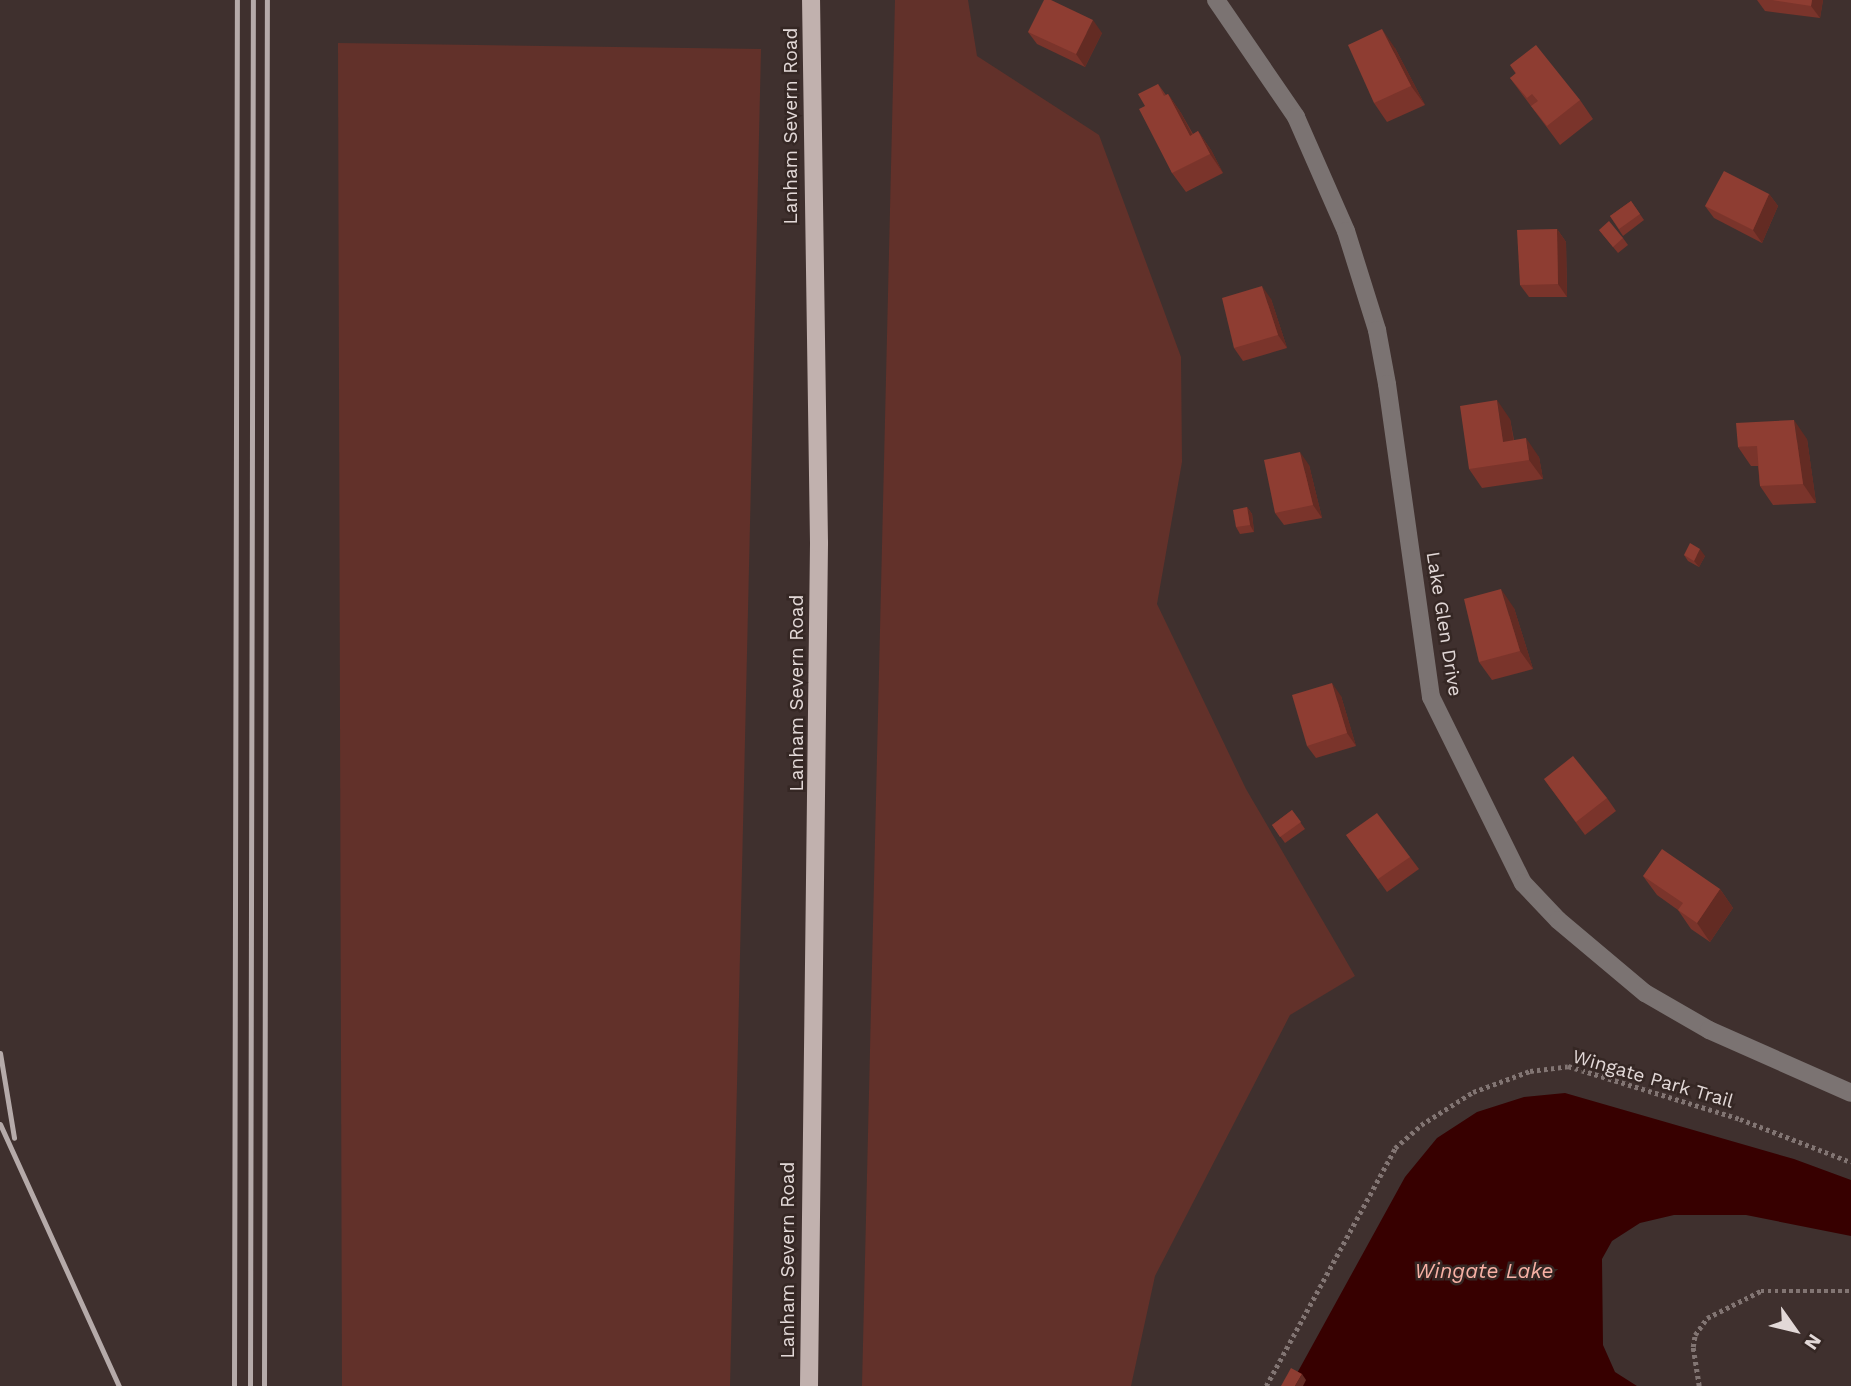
<!DOCTYPE html>
<html>
<head>
<meta charset="utf-8">
<style>
  body { margin:0 }
  #map { position:relative; width:1851px; height:1386px; overflow:hidden; background:#3f302e; font-family:"Work Sans",sans-serif }
  div>[style] { position:absolute }
  .green>* { inset:0; background:#62312a }
  .water>* { inset:0; background:#370000 }
  .path>* { height:4.5px; margin-top:-2.25px; transform-origin:0; background:repeating-linear-gradient(90deg,#827573 0 3.5px,transparent 0 7px) }
  .minor>* { height:18px; margin:-9px; padding:0 9px; transform-origin:9px; border-radius:9px; background:#7b7372 }
  .major>* { height:18px; margin:-9px; padding:0 9px; transform-origin:9px; border-radius:9px; background:#c1b1ae }
  .rail>* { height:5px; margin:-2.5px; padding:0 2.5px; transform-origin:2.5px; border-radius:2.5px; background:#b5aaa9 }
  .wall>* { inset:0; background:#7a342b }
  .shaded-wall>* { inset:0; background:#632b23 }
  .building>* { inset:0; background:#8e3d32 }
  span { translate:-50% -50%; white-space:nowrap; text-align:center; line-height:1.15; -webkit-text-stroke:5px #352724; paint-order:stroke }
  .street-label { font-size:19px; color:#e2d8d7 }
  .water-label { font-size:21px; color:#f7b0a4; font-style:italic }
  .north { position:absolute; left:1760px; top:1295px; width:70px; height:70px; -webkit-text-stroke:5px #352724; paint-order:stroke; rotate:124deg; font-size:19px; font-weight:700; line-height:28px; text-align:center; color:#e2d8d7 }
  .north::after { content:''; display:block; margin:auto; width:24px; height:32px; background:#e2d8d7; clip-path:polygon(50% 0,100% 100%,50% 72%,0 100%) }
</style>
</head>
<body>
<div id="map">
  <div class="green">
    <div style="clip-path:polygon(895px 0,968px 0,977px 56px,1099px 135px,1181px 357px,1182px 462px,1157px 604px,1246px 789px,1355px 976px,1290px 1015px,1155px 1276px,1131px 1386px,862px 1386px)"></div>
    <div style="clip-path:polygon(338px 43px,761px 49px,730px 1386px,342px 1386px)"></div>
  </div>
  <div class="water">
    <div style="clip-path:polygon(1565px 1093px,1794px 1159px,1851px 1180px,1851px 1236px,1746px 1215px,1674px 1215px,1640px 1223px,1612px 1241px,1602px 1259px,1603px 1345px,1615px 1372px,1637px 1386px,1290px 1386px,1405px 1177px,1437px 1138px,1477px 1112px,1524px 1097px)"></div>
  </div>
  <div class="path">
    <div style="left:1266px;top:1386px;width:271px;rotate:-61.5deg"></div>
    <div style="left:1395px;top:1148px;width:35px;rotate:-41deg"></div>
    <div style="left:1421px;top:1125px;width:62px;rotate:-32.4deg"></div>
    <div style="left:1473px;top:1092px;width:61px;rotate:-20.2deg"></div>
    <div style="left:1530px;top:1071px;width:38px;rotate:-7deg"></div>
    <div style="left:1568px;top:1066px;width:180px;rotate:17.1deg"></div>
    <div style="left:1740px;top:1119px;width:119px;rotate:21.2deg"></div>
    <div style="left:1699px;top:1386px;width:39px;rotate:-99deg"></div>
    <div style="left:1693px;top:1347px;width:12px;rotate:-81deg"></div>
    <div style="left:1695px;top:1335px;width:21px;rotate:-55deg"></div>
    <div style="left:1707px;top:1318px;width:60px;rotate:-26.6deg"></div>
    <div style="left:1761px;top:1291px;width:90px"></div>
  </div>
  <div class="minor">
    <div style="left:1216px;top:0;width:142px;rotate:55.6deg"></div>
    <div style="left:1296px;top:117px;width:124px;rotate:66.3deg"></div>
    <div style="left:1346px;top:231px;width:104px;rotate:72.6deg"></div>
    <div style="left:1377px;top:330px;width:55px;rotate:79.5deg"></div>
    <div style="left:1387px;top:384px;width:316px;rotate:82deg"></div>
    <div style="left:1431px;top:697px;width:208px;rotate:63.7deg"></div>
    <div style="left:1523px;top:883px;width:51px;rotate:46.6deg"></div>
    <div style="left:1558px;top:920px;width:114px;rotate:40deg"></div>
    <div style="left:1645px;top:993px;width:74px;rotate:30deg"></div>
    <div style="left:1709px;top:1030px;width:155px;rotate:23.9deg"></div>
  </div>
  <div class="major">
    <div style="left:809px;top:1386px;width:843px;rotate:-89.32deg"></div>
    <div style="left:819px;top:543px;width:543px;rotate:-90.84deg"></div>
  </div>
  <div class="rail">
    <div style="left:0;top:1053px;width:86px;rotate:80.6deg"></div>
    <div style="left:0;top:1124px;width:288px;rotate:65.6deg"></div>
    <div style="left:234px;top:1386px;width:1386px;rotate:-89.88deg"></div>
    <div style="left:250px;top:1386px;width:1386px;rotate:-89.88deg"></div>
    <div style="left:264px;top:1386px;width:1386px;rotate:-89.88deg"></div>
  </div>
  <div class="wall">
    <div style="clip-path:polygon(1757px 0,1823px 0,1820px 18px,1765px 11px)"></div>
    <div style="clip-path:polygon(1028px 32px,1102px 33px,1085px 67px,1037px 44px)"></div>
    <div style="clip-path:polygon(1395px 48px,1425px 105px,1387px 122px,1374px 103px)"></div>
    <div style="clip-path:polygon(1510px 65px,1580px 100px,1593px 119px,1560px 145px,1510px 78px,1516px 74px)"></div>
    <div style="clip-path:polygon(1158px 84px,1166px 95px,1168px 94px,1181px 113px,1193px 134px,1198px 131px,1211px 150px,1223px 173px,1186px 192px,1172px 173px,1145px 106px)"></div>
    <div style="clip-path:polygon(1769px 194px,1778px 206px,1762px 243px,1714px 218px,1705px 206px)"></div>
    <div style="clip-path:polygon(1631px 201px,1644px 220px,1623px 236px,1610px 216px)"></div>
    <div style="clip-path:polygon(1557px 229px,1566px 242px,1567px 297px,1529px 297px,1520px 285px)"></div>
    <div style="clip-path:polygon(1599px 230px,1623px 238px,1628px 245px,1618px 253px)"></div>
    <div style="clip-path:polygon(1271px 299px,1287px 348px,1243px 361px,1234px 348px)"></div>
    <div style="clip-path:polygon(1510px 419px,1514px 440px,1539px 457px,1543px 479px,1482px 488px,1469px 469px)"></div>
    <div style="clip-path:polygon(1807px 439px,1816px 503px,1773px 505px,1760px 486px,1758px 466px,1751px 466px,1738px 447px)"></div>
    <div style="clip-path:polygon(1309px 465px,1322px 518px,1284px 525px,1275px 513px)"></div>
    <div style="clip-path:polygon(1247px 507px,1252px 514px,1254px 532px,1240px 534px,1236px 527px)"></div>
    <div style="clip-path:polygon(1684px 555px,1705px 556px,1699px 567px,1688px 561px)"></div>
    <div style="clip-path:polygon(1514px 608px,1533px 669px,1492px 680px,1479px 662px)"></div>
    <div style="clip-path:polygon(1341px 696px,1356px 746px,1316px 758px,1307px 746px)"></div>
    <div style="clip-path:polygon(1544px 779px,1607px 798px,1616px 811px,1585px 835px)"></div>
    <div style="clip-path:polygon(1292px 810px,1305px 829px,1285px 843px,1272px 825px)"></div>
    <div style="clip-path:polygon(1346px 835px,1410px 857px,1419px 869px,1387px 892px)"></div>
    <div style="clip-path:polygon(1643px 876px,1720px 889px,1733px 908px,1710px 942px,1691px 929px,1678px 910px,1657px 895px)"></div>
  </div>
  <div class="shaded-wall">
    <div style="clip-path:polygon(1812px 0,1823px 0,1820px 18px,1811px 6px)"></div>
    <div style="clip-path:polygon(1093px 20px,1102px 33px,1085px 67px,1076px 54px)"></div>
    <div style="clip-path:polygon(1382px 29px,1395px 48px,1425px 105px,1411px 86px)"></div>
    <div style="clip-path:polygon(1168px 94px,1181px 113px,1203px 155px,1190px 136px)"></div>
    <div style="clip-path:polygon(1198px 131px,1211px 150px,1223px 173px,1210px 154px)"></div>
    <div style="clip-path:polygon(1769px 194px,1778px 206px,1762px 243px,1753px 230px)"></div>
    <div style="clip-path:polygon(1557px 229px,1566px 242px,1567px 297px,1558px 284px)"></div>
    <div style="clip-path:polygon(1262px 286px,1271px 299px,1287px 348px,1278px 335px)"></div>
    <div style="clip-path:polygon(1497px 400px,1510px 419px,1517px 461px,1503px 442px)"></div>
    <div style="clip-path:polygon(1794px 420px,1807px 439px,1816px 503px,1803px 484px)"></div>
    <div style="clip-path:polygon(1526px 438px,1539px 457px,1543px 479px,1529px 460px)"></div>
    <div style="clip-path:polygon(1300px 452px,1309px 465px,1322px 518px,1313px 505px)"></div>
    <div style="clip-path:polygon(1247px 507px,1252px 514px,1254px 532px,1250px 525px)"></div>
    <div style="clip-path:polygon(1700px 549px,1705px 556px,1699px 567px,1694px 561px)"></div>
    <div style="clip-path:polygon(1501px 589px,1514px 608px,1533px 669px,1520px 651px)"></div>
    <div style="clip-path:polygon(1332px 683px,1341px 696px,1356px 746px,1347px 733px)"></div>
    <div style="clip-path:polygon(1720px 889px,1733px 908px,1710px 942px,1697px 923px)"></div>
    <div style="clip-path:polygon(1302px 1374px,1306px 1380px,1303px 1386px,1295px 1386px)"></div>
  </div>
  <div class="building">
    <div style="clip-path:polygon(1044px 0,1051px 0,1093px 20px,1076px 54px,1028px 32px)"></div>
    <div style="clip-path:polygon(1772px 0,1812px 0,1811px 6px)"></div>
    <div style="clip-path:polygon(1382px 29px,1411px 86px,1374px 103px,1348px 45px)"></div>
    <div style="clip-path:polygon(1536px 45px,1580px 100px,1547px 126px,1531px 106px,1538px 101px,1532px 94px,1527px 98px,1510px 78px,1516px 73px,1510px 65px)"></div>
    <div style="clip-path:polygon(1158px 84px,1164px 96px,1168px 94px,1190px 136px,1198px 131px,1210px 154px,1172px 173px,1139px 109px,1145px 106px,1138px 94px)"></div>
    <div style="clip-path:polygon(1724px 171px,1769px 194px,1753px 230px,1705px 206px)"></div>
    <div style="clip-path:polygon(1631px 201px,1640px 214px,1619px 229px,1610px 216px)"></div>
    <div style="clip-path:polygon(1609px 221px,1623px 238px,1613px 247px,1599px 230px)"></div>
    <div style="clip-path:polygon(1557px 229px,1558px 284px,1520px 285px,1517px 230px)"></div>
    <div style="clip-path:polygon(1262px 286px,1278px 335px,1234px 348px,1222px 298px)"></div>
    <div style="clip-path:polygon(1497px 400px,1503px 442px,1526px 438px,1529px 460px,1469px 469px,1460px 406px)"></div>
    <div style="clip-path:polygon(1794px 420px,1803px 484px,1760px 486px,1757px 446px,1738px 447px,1736px 423px)"></div>
    <div style="clip-path:polygon(1300px 452px,1313px 505px,1275px 513px,1264px 460px)"></div>
    <div style="clip-path:polygon(1247px 507px,1250px 525px,1236px 527px,1233px 510px)"></div>
    <div style="clip-path:polygon(1690px 543px,1700px 549px,1694px 561px,1684px 555px)"></div>
    <div style="clip-path:polygon(1501px 589px,1520px 651px,1479px 662px,1464px 599px)"></div>
    <div style="clip-path:polygon(1332px 683px,1347px 733px,1307px 746px,1292px 695px)"></div>
    <div style="clip-path:polygon(1573px 756px,1607px 798px,1576px 822px,1544px 779px)"></div>
    <div style="clip-path:polygon(1292px 810px,1301px 822px,1280px 837px,1272px 825px)"></div>
    <div style="clip-path:polygon(1377px 813px,1410px 857px,1378px 879px,1346px 835px)"></div>
    <div style="clip-path:polygon(1662px 849px,1720px 889px,1697px 923px,1678px 910px,1683px 903px,1643px 876px)"></div>
    <div style="clip-path:polygon(1291px 1368px,1302px 1374px,1295px 1386px,1281px 1386px)"></div>
  </div>
  <div class="street-label">
    <span style="left:791px;top:126px;rotate:-90deg">Lanham Severn Road</span>
    <span style="left:1444px;top:624px;rotate:81deg">Lake Glen Drive</span>
    <span style="left:797px;top:693px;rotate:-90deg">Lanham Severn Road</span>
    <span style="left:1653px;top:1079px;rotate:16deg">Wingate Park Trail</span>
    <span style="left:788px;top:1260px;rotate:-90deg">Lanham Severn Road</span>
  </div>
  <div class="water-label">
    <span style="left:1484px;top:1271px">Wingate Lake</span>
  </div>
  <div class="north">N</div>
</div>
</body>
</html>
